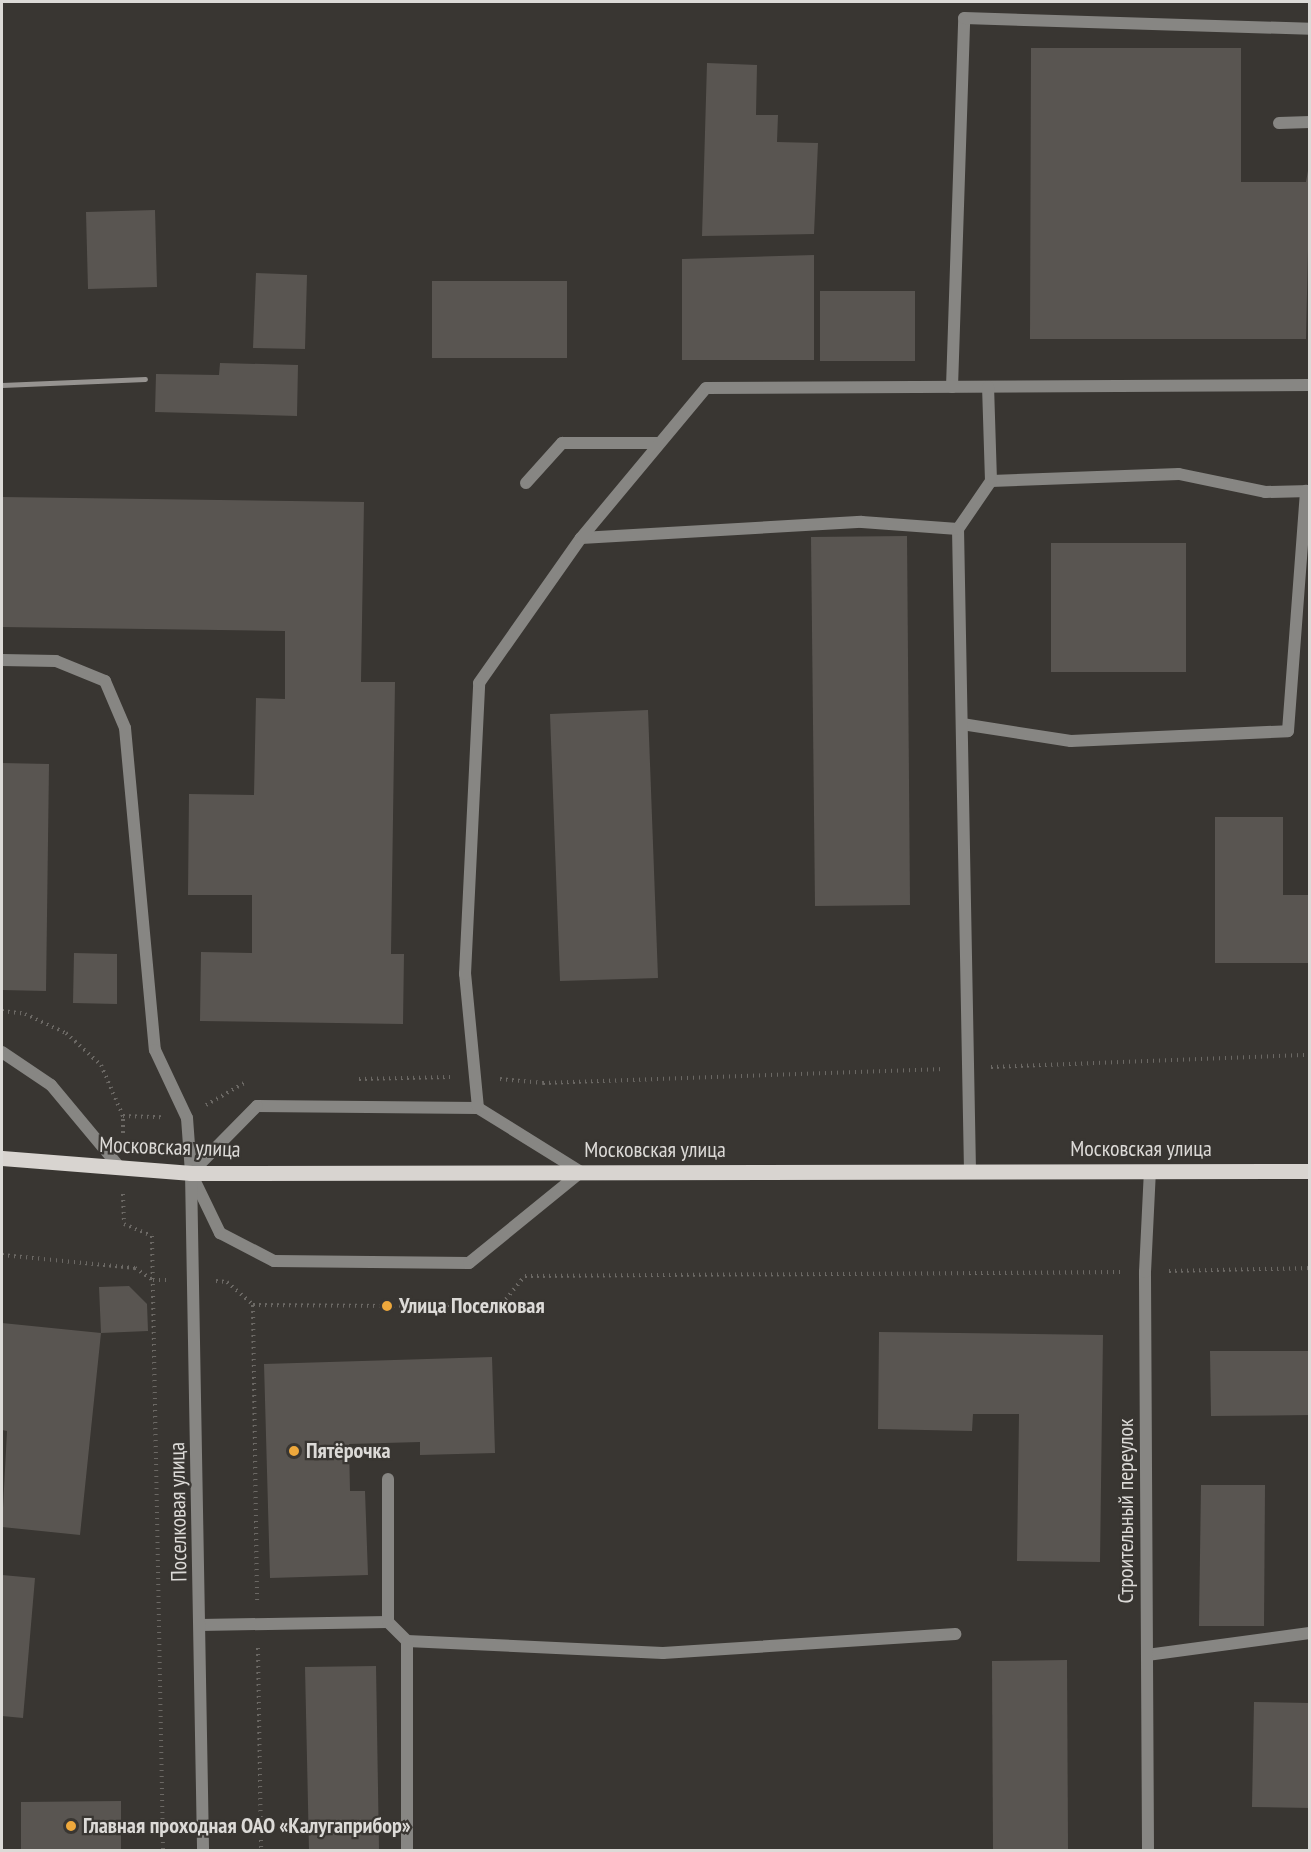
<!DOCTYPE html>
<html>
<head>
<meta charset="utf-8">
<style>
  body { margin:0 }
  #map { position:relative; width:1311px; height:1852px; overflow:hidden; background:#393632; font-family:"PT Sans Narrow",sans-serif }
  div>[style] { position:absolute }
  .building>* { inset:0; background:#595551 }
  .path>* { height:4px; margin-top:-2px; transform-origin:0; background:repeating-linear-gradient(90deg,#6b6864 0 1.5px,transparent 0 6px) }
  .lane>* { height:12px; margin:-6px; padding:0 6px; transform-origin:6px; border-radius:6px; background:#878683 }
  .street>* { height:12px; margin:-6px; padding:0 6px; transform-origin:6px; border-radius:6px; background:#878683 }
  .primary>* { height:15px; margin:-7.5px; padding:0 7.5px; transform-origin:7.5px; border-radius:7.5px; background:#d8d4d0 }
  .rail>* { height:4.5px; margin:-2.25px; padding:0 2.25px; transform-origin:2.25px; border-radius:2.25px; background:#969390 }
  .dots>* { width:16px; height:16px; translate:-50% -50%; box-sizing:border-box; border:3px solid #393632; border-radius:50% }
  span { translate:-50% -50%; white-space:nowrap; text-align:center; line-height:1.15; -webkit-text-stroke:4.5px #393632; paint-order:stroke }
  .street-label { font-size:22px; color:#dcdad7 }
  .poi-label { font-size:22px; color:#dcdad7; font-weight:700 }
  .left { translate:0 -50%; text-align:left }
  .frame { position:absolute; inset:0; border:3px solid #dcdad7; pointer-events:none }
</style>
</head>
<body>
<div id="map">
  <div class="building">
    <div style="clip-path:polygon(1031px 48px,1241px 48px,1241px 182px,1306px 182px,1310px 159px,1306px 339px,1030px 339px)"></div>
    <div style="clip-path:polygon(707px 63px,757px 65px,756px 115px,778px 115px,777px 142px,818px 143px,814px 234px,702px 236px)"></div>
    <div style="clip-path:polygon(155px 210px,157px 287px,88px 289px,86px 212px)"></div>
    <div style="clip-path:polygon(814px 255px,814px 360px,682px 360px,682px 259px)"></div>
    <div style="clip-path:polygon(256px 273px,307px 275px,305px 349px,253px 348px)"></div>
    <div style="clip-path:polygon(432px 281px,567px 281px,567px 358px,432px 358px)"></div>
    <div style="clip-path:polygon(820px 291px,915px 291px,915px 361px,820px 361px)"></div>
    <div style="clip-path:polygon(220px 363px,298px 365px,297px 416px,155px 412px,156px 374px,219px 375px)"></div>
    <div style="clip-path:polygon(2px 497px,364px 502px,361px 682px,395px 682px,391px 954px,404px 954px,403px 1024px,200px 1021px,201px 952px,252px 953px,252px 895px,188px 895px,189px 794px,254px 795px,256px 698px,285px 699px,285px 631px,2px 627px)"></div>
    <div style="clip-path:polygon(907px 536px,910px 905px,815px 906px,811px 537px)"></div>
    <div style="clip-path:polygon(1051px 543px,1186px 543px,1186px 672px,1051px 672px)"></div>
    <div style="clip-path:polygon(648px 710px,658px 978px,560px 981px,550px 714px)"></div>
    <div style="clip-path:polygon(2px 763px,49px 764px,46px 991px,2px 990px)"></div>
    <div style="clip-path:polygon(1215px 817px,1283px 817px,1283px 895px,1310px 895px,1310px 963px,1215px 963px)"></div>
    <div style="clip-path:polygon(74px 953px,117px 954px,117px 1004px,73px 1003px)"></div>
    <div style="clip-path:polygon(129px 1286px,147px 1304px,148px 1331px,101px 1333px,80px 1535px,2px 1527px,7px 1431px,2px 1430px,2px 1323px,101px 1333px,99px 1287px)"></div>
    <div style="clip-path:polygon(879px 1332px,1103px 1335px,1100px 1562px,1017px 1561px,1019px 1414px,973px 1414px,972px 1431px,878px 1429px)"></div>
    <div style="clip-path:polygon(1210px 1351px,1310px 1351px,1310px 1415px,1211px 1416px)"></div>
    <div style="clip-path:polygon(492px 1357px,495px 1453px,420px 1455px,420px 1442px,349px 1444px,350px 1491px,365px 1491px,368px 1575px,270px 1578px,264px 1364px)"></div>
    <div style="clip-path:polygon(1201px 1485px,1265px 1485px,1264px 1626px,1199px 1626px)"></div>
    <div style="clip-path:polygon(2px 1575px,35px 1578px,23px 1718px,2px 1716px)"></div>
    <div style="clip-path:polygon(1067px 1660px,1068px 1850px,993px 1850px,992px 1661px)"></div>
    <div style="clip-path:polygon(376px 1666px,379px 1850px,309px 1850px,305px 1667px)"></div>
    <div style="clip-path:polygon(1254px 1702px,1310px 1703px,1310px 1808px,1252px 1807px)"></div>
    <div style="clip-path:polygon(121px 1801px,121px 1850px,21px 1850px,21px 1802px)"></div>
  </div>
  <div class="path">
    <div style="left:2px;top:1011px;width:23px;rotate:7deg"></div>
    <div style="left:25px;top:1014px;width:45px;rotate:24.9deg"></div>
    <div style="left:66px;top:1033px;width:47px;rotate:42.4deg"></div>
    <div style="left:101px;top:1065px;width:56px;rotate:66.7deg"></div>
    <div style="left:123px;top:1116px;width:38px;rotate:2deg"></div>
    <div style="left:991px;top:1067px;width:319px;rotate:-2.2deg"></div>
    <div style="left:359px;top:1079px;width:91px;rotate:-1.3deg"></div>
    <div style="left:500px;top:1079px;width:43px;rotate:5.3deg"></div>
    <div style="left:543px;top:1083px;width:402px;rotate:-2deg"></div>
    <div style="left:206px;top:1105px;width:46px;rotate:-29.9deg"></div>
    <div style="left:123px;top:1133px;width:17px;rotate:-90deg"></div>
    <div style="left:123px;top:1194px;width:30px;rotate:88deg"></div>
    <div style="left:124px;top:1224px;width:30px;rotate:23deg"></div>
    <div style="left:152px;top:1236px;width:614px;rotate:88.97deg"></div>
    <div style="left:2px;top:1255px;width:134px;rotate:5.6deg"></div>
    <div style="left:135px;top:1268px;width:22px;rotate:34deg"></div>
    <div style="left:153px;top:1280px;width:17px"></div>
    <div style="left:1169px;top:1271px;width:141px;rotate:-1.2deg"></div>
    <div style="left:216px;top:1281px;width:11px;rotate:5deg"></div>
    <div style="left:227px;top:1282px;width:35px;rotate:41deg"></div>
    <div style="left:253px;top:1305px;width:134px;rotate:0.4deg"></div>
    <div style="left:387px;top:1306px;width:115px;rotate:-1deg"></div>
    <div style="left:502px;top:1304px;width:36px;rotate:-51deg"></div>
    <div style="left:525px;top:1276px;width:595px;rotate:-0.39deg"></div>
    <div style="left:253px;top:1305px;width:297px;rotate:89.2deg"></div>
    <div style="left:258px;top:1648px;width:202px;rotate:89.1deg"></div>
  </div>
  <div class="lane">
    <div style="left:1279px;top:123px;width:31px;rotate:-2deg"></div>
    <div style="left:952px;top:387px;width:369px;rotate:-88.1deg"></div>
    <div style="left:964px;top:18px;width:346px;rotate:1.8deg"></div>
    <div style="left:991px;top:481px;width:188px;rotate:-2.1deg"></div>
    <div style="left:1179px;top:474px;width:88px;rotate:11.8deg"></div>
    <div style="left:1265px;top:492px;width:45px;rotate:-1.3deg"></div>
    <div style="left:526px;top:483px;width:54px;rotate:-48deg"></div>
    <div style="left:562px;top:443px;width:96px"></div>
    <div style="left:581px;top:538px;width:281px;rotate:-3.3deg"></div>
    <div style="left:862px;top:522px;width:96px;rotate:4.2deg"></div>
    <div style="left:2px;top:660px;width:54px;rotate:1.1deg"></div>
    <div style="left:56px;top:661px;width:53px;rotate:22.2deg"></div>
    <div style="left:105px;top:681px;width:51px;rotate:66.9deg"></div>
    <div style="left:125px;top:728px;width:323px;rotate:84.7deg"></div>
    <div style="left:155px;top:1050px;width:75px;rotate:64.8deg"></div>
    <div style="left:187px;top:1118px;width:55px;rotate:85.8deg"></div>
    <div style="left:191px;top:1173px;width:67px;rotate:64.2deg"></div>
    <div style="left:220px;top:1233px;width:61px;rotate:27.4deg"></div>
    <div style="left:274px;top:1261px;width:195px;rotate:0.6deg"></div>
    <div style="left:469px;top:1263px;width:144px;rotate:-39.1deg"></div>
    <div style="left:581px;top:1172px;width:121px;rotate:-148.1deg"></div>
    <div style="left:478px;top:1108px;width:221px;rotate:-179.5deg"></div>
    <div style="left:257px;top:1106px;width:94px;rotate:134.6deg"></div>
    <div style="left:962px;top:724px;width:110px;rotate:8.9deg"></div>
    <div style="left:1071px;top:741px;width:217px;rotate:-2.6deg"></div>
    <div style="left:1288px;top:731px;width:241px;rotate:-85.7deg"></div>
    <div style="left:2px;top:1052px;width:59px;rotate:34deg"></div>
    <div style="left:51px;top:1085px;width:109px;rotate:50.2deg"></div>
    <div style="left:478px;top:1108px;width:135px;rotate:-95.5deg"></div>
    <div style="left:465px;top:974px;width:291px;rotate:-87.2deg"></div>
    <div style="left:479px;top:683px;width:177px;rotate:-54.9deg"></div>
    <div style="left:581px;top:538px;width:195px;rotate:-50.2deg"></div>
    <div style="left:706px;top:388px;width:604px;rotate:-0.28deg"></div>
    <div style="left:970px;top:1171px;width:642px;rotate:-91.07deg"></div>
    <div style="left:958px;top:529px;width:58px;rotate:-55.5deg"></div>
    <div style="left:991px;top:481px;width:94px;rotate:-91.8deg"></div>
    <div style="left:388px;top:1622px;width:27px;rotate:45deg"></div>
    <div style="left:407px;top:1641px;width:256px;rotate:2.7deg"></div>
    <div style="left:663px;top:1653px;width:293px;rotate:-3.7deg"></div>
    <div style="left:200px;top:1625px;width:188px;rotate:-0.9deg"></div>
    <div style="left:388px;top:1622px;width:143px;rotate:-90deg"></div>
    <div style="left:407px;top:1641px;width:209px;rotate:90deg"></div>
    <div style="left:1147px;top:1655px;width:164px;rotate:-7.7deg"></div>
  </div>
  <div class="street">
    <div style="left:191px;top:1173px;width:677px;rotate:88.98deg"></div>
    <div style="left:1148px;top:1850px;width:578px;rotate:-90.3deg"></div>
    <div style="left:1145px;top:1272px;width:101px;rotate:-87.2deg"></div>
  </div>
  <div class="primary">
    <div style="left:2px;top:1158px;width:190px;rotate:4.5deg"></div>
    <div style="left:191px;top:1173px;width:1119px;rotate:-0.1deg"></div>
  </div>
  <div class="rail">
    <div style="left:2px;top:385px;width:143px;rotate:-2.4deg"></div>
  </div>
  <div class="dots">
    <div style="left:387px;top:1306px;background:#eea83c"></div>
    <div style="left:294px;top:1451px;background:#eea83c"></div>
    <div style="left:71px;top:1826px;background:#eea83c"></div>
  </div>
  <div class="street-label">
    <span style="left:170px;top:1147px;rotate:2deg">Московская улица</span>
    <span style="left:1141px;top:1149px">Московская улица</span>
    <span style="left:655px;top:1150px">Московская улица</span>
    <span style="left:1126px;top:1511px;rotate:-90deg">Строительный переулок</span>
    <span style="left:178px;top:1512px;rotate:-91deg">Поселковая улица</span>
  </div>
  <div class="poi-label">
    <span class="left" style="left:399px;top:1306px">Улица Поселковая</span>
    <span class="left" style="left:306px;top:1451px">Пятёрочка</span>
    <span class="left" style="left:83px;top:1826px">Главная проходная ОАО «Калугаприбор»</span>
  </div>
  <div class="frame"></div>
</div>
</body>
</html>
